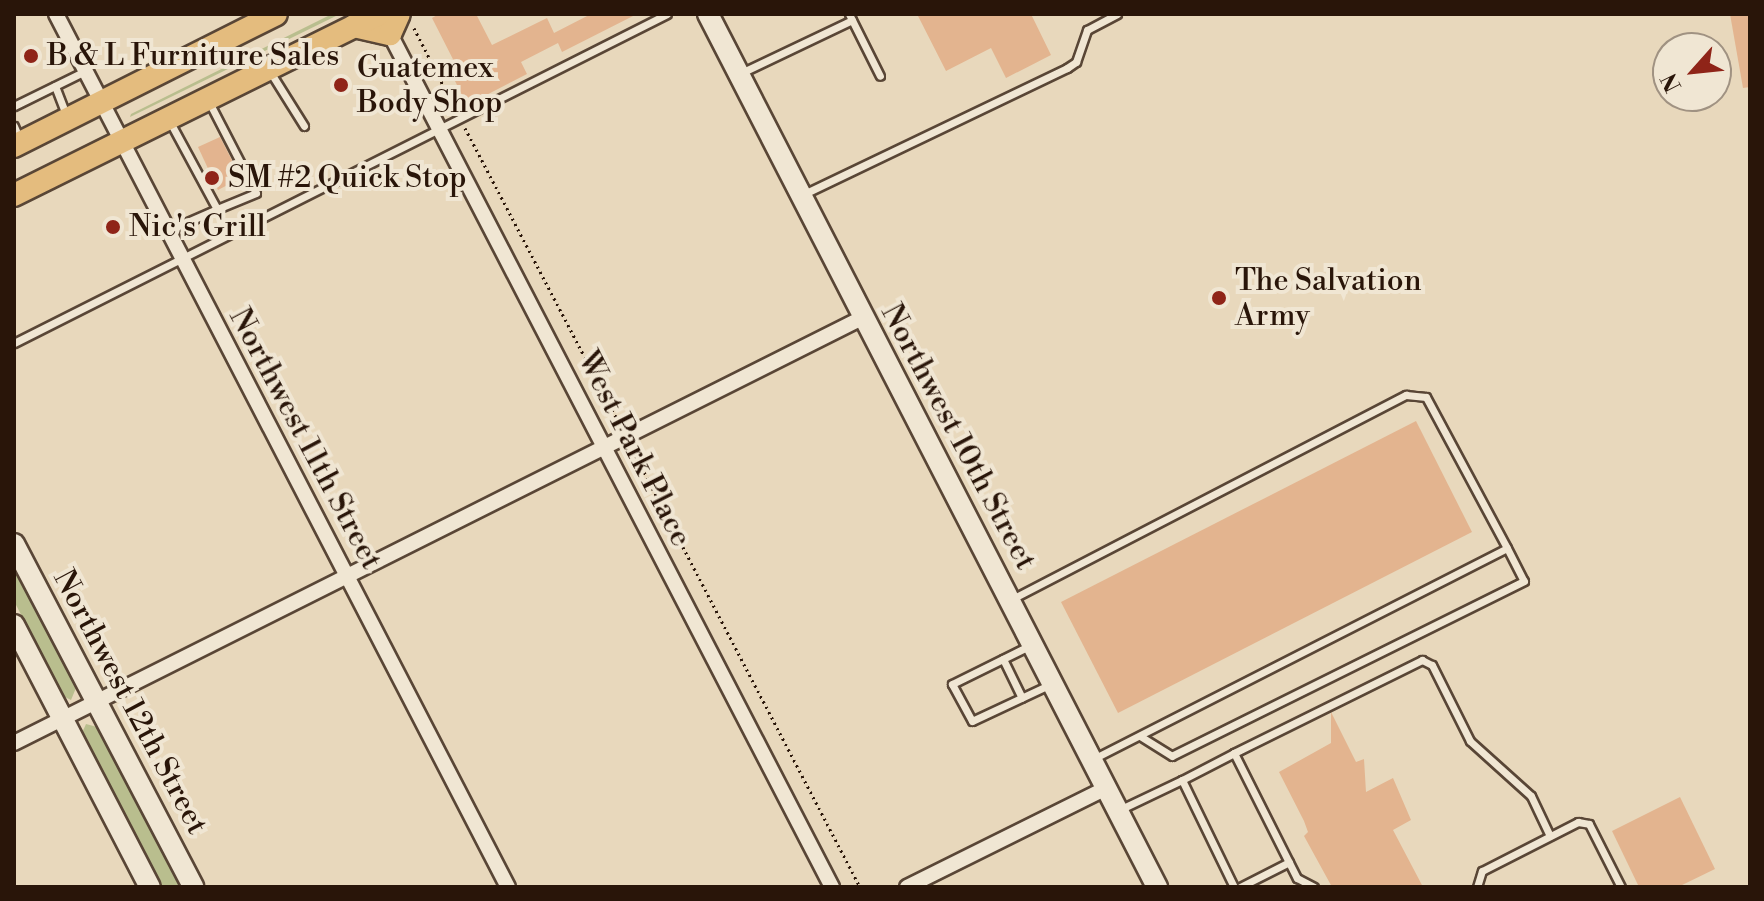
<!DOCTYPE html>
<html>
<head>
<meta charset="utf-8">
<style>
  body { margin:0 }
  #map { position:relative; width:1764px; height:901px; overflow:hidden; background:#e8d8bc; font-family:"Libre Bodoni",serif }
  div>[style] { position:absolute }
  .green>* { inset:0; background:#b9be8e }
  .building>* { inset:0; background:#e3b48f }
  .path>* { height:3px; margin-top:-1.5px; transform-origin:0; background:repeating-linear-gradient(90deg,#291509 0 2px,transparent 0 6px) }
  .roads { filter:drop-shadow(2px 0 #594636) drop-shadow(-2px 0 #594636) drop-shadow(0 2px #594636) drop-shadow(0 -2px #594636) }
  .lane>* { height:7px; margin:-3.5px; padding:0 3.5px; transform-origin:3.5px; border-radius:3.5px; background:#f0e6d3 }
  .street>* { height:14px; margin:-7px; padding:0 7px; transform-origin:7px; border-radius:7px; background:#f0e6d3 }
  .secondary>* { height:20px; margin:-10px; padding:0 10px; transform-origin:10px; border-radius:10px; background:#f0e6d3 }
  .primary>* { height:22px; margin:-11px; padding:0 11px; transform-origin:11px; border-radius:11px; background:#e4bc7e }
  .dots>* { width:22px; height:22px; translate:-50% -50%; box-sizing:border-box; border:4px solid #f0e6d3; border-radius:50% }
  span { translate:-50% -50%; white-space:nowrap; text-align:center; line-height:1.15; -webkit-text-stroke:8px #f0e6d3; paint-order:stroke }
  .poi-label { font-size:30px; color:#291509 }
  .left { translate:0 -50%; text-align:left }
  .street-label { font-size:30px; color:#291509 }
  .frame { position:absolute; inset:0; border:16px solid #291509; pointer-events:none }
  .north { position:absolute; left:1652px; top:32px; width:80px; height:80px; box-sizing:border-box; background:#f0e6d3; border:2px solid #a09282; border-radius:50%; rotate:243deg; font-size:22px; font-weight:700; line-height:32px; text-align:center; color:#291509 }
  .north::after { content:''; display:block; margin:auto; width:28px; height:36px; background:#8f2418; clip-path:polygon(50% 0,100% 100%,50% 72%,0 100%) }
</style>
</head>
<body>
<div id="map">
  <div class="green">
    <div style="clip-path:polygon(332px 14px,340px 14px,130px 117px,131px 114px)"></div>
    <div style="clip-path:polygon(14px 568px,76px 688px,71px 700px,63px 696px,14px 601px)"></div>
    <div style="clip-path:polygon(86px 724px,97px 727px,180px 887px,162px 887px,82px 733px)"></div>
  </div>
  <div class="building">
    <div style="clip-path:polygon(439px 14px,476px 14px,492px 45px,547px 18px,554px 33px,591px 14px,637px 14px,562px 52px,558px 43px,521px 62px,527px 74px,467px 105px,454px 79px,461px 75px,432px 18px)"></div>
    <div style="clip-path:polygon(917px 14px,1031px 14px,1051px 55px,1006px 78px,991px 48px,946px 71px)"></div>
    <div style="clip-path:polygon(1730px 14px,1750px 14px,1750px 87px,1743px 88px)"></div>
    <div style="clip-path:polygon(220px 137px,241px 178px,218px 190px,198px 147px)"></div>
    <div style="clip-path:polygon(1416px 421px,1472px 532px,1118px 713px,1061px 602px)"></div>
    <div style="clip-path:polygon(1331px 712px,1356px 762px,1364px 759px,1366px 792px,1393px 778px,1411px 820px,1393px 830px,1423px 887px,1332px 887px,1304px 836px,1308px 832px,1304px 821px,1279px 772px,1331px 743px)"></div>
    <div style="clip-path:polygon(1680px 797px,1715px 869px,1678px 887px,1639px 887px,1612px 831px)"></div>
  </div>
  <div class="path">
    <div style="left:414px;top:28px;width:89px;rotate:63.1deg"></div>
    <div style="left:465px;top:128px;width:332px;rotate:62.4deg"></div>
    <div style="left:633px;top:451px;width:492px;rotate:62.5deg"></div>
  </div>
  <div class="roads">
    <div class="lane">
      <div style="left:849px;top:14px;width:69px;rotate:63.4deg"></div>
      <div style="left:269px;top:70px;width:66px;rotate:58deg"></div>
      <div style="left:741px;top:73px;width:123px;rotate:-25.5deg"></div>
      <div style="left:55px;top:86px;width:33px;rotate:69deg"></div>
      <div style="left:209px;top:102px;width:102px;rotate:62.7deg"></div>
      <div style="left:256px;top:193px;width:42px;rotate:157.7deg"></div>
      <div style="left:14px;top:106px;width:79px;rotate:-26.2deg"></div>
      <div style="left:14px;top:126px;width:15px;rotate:67deg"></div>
      <div style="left:804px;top:194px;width:292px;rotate:-25.6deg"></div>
      <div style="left:1067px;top:68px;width:11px;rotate:-34deg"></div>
      <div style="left:1076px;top:62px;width:34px;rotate:-71deg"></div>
      <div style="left:1087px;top:30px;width:34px;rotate:-28deg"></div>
      <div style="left:169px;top:230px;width:52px;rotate:-23.6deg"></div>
      <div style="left:217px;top:209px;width:99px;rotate:-118.4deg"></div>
      <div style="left:14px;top:343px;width:731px;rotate:-26.74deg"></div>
      <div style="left:1012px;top:599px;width:444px;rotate:-27.4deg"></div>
      <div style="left:1406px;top:395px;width:20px;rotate:6deg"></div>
      <div style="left:1426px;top:397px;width:171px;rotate:61.8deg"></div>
      <div style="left:1029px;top:646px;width:86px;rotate:153.7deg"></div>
      <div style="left:952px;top:684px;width:42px;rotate:61.6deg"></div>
      <div style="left:972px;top:721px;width:87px;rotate:-25.1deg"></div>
      <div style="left:1003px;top:659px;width:43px;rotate:64deg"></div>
      <div style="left:1234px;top:753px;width:210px;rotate:-26.3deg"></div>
      <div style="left:1422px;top:660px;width:11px;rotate:27deg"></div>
      <div style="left:1432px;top:665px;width:85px;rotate:63.4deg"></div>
      <div style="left:1470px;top:741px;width:82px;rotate:42deg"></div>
      <div style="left:1531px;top:796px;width:44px;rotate:64.6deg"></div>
      <div style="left:1095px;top:758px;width:462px;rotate:-27deg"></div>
      <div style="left:1507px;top:548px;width:37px;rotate:63deg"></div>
      <div style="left:1524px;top:581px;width:393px;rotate:153.6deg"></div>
      <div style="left:1172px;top:756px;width:38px;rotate:-148deg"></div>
      <div style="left:1182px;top:780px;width:59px;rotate:-27.4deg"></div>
      <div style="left:1234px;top:753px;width:140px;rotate:63.3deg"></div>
      <div style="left:1297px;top:878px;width:19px;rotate:28deg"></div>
      <div style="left:1119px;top:810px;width:70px;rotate:-25.5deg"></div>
      <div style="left:1182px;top:780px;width:119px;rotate:64.1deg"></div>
      <div style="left:1240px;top:887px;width:55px;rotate:-27deg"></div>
      <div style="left:1477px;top:887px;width:17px;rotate:-73deg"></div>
      <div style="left:1482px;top:871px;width:108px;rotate:-27deg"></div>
      <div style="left:1578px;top:822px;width:11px;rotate:10deg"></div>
      <div style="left:1589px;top:824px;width:71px;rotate:63.1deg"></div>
    </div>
    <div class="street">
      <div style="left:56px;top:14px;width:983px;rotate:62.63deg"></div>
      <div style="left:390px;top:34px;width:961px;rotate:62.61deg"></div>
      <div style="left:14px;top:743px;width:949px;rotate:-26.62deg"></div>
      <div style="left:907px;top:887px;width:222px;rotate:-26.4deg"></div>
    </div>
    <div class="secondary">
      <div style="left:708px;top:14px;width:982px;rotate:62.78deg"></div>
      <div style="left:14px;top:544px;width:387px;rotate:62.4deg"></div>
      <div style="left:14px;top:625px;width:295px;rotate:62.6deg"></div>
    </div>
    <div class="primary">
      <div style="left:354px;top:26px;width:37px;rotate:13deg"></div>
      <div style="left:390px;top:34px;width:22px;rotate:-66deg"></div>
      <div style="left:14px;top:146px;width:293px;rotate:-26.7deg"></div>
      <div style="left:14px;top:195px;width:407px;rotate:-26.4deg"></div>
    </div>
  </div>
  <div class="dots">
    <div style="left:31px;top:56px;background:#8f2418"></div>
    <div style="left:341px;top:85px;background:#8f2418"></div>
    <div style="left:212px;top:178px;background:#8f2418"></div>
    <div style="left:113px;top:227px;background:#8f2418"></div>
    <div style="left:1219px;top:298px;background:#8f2418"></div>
  </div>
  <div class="poi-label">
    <span class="left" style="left:47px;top:56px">B &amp; L Furniture Sales</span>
    <span class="left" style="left:357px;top:85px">Guatemex<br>Body Shop</span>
    <span class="left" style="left:228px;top:178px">SM #2 Quick Stop</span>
    <span class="left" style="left:129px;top:227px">Nic's Grill</span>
    <span class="left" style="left:1235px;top:298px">The Salvation<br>Army</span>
  </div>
  <div class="street-label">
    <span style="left:958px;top:437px;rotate:62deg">Northwest 10th Street</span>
    <span style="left:305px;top:439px;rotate:62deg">Northwest 11th Street</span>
    <span style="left:634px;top:449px;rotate:63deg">West Park Place</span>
    <span style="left:130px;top:702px;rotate:62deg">Northwest 12th Street</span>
  </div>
  <div class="frame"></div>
  <div class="north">N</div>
</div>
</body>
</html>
